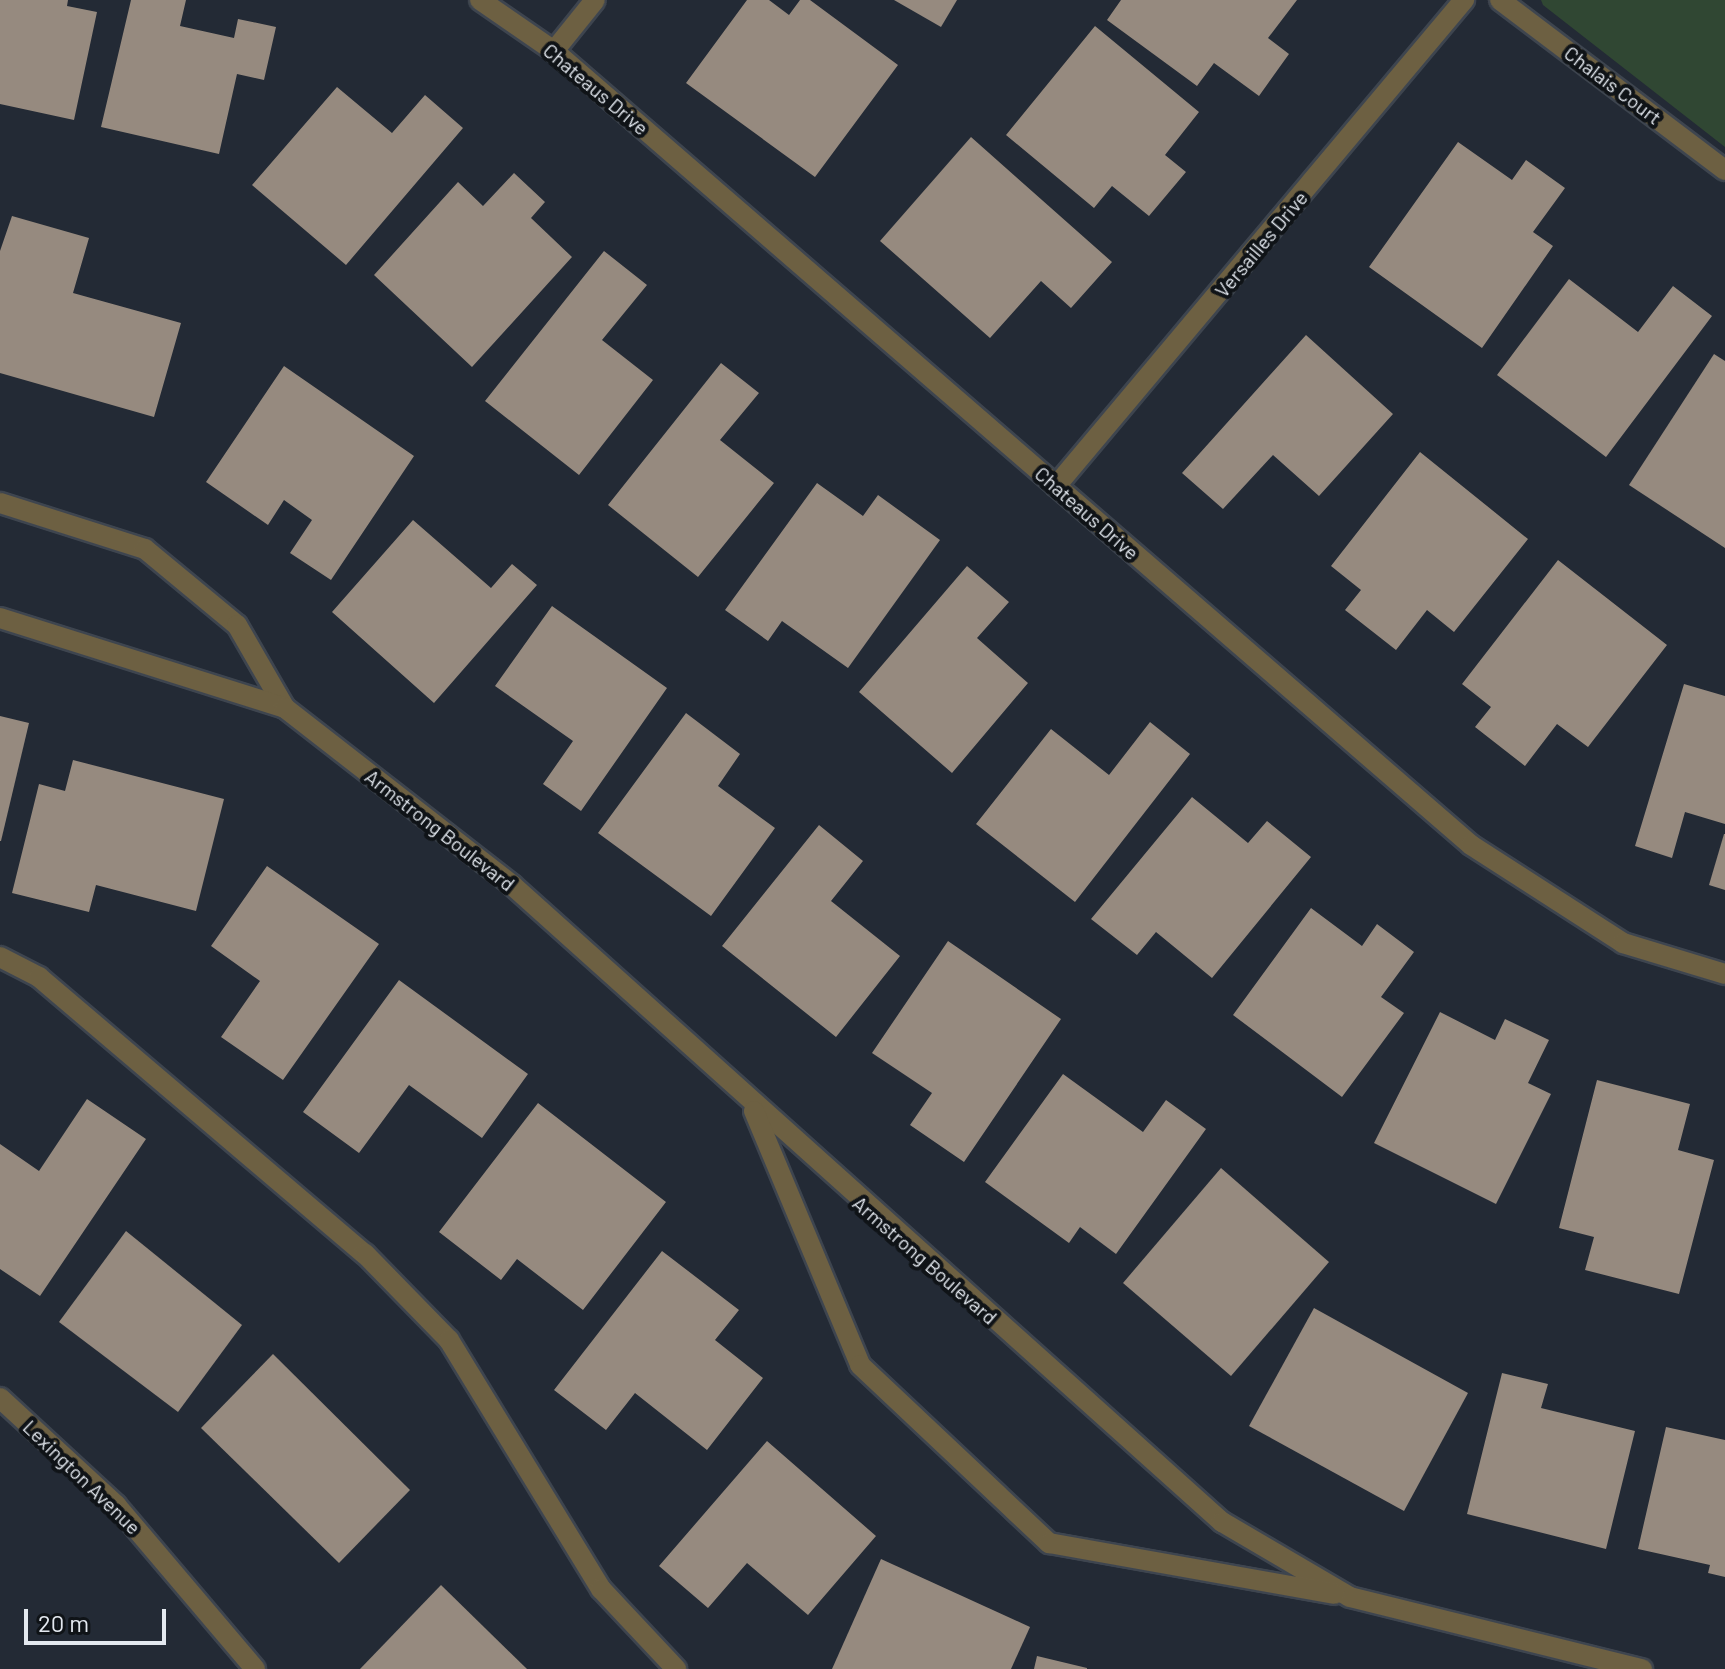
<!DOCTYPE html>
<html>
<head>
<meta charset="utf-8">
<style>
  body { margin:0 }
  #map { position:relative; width:1725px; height:1669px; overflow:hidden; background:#232a35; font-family:Barlow,sans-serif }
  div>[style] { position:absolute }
  .green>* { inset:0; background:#304733 }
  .building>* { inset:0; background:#968a7f }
  .roads { filter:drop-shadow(2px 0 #3e454f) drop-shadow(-2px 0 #3e454f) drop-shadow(0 2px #3e454f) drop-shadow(0 -2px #3e454f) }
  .lane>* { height:20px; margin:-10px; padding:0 10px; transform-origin:10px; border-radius:10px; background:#6d6042 }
  .street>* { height:20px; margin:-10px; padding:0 10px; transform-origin:10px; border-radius:10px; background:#6d6042 }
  span { translate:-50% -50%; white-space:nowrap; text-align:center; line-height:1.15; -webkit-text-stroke:8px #0f1317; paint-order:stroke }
  .street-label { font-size:20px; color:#e3e8ef }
  .scale { position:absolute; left:24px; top:1609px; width:142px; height:36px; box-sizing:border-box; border:4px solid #e3e8ef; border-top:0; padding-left:10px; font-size:24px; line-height:28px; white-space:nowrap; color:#e3e8ef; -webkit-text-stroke:6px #0f1317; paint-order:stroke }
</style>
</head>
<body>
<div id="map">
  <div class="green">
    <div style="clip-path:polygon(1541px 0,1725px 0,1725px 147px,1543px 5px)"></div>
  </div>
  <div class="building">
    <div style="clip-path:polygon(0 0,68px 0,67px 6px,97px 12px,74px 120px,0 104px)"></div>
    <div style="clip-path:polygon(131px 0,186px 0,180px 26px,234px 38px,238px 19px,276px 27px,264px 80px,237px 74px,219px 154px,101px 127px)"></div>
    <div style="clip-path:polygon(747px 0,769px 0,789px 15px,800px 0,810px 0,898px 65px,815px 177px,686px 83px)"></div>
    <div style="clip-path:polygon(894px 0,957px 0,941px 27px)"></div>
    <div style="clip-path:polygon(1121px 0,1297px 0,1268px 38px,1289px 54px,1259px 96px,1214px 63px,1197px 86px,1107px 20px)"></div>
    <div style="clip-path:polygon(1095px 26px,1199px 112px,1165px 155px,1186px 172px,1149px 216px,1112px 186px,1094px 208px,1006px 135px)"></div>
    <div style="clip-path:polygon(337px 87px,392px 133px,425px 95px,463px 128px,346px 265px,252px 185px)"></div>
    <div style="clip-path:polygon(971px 137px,1112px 262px,1071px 308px,1041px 281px,990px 338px,880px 241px)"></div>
    <div style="clip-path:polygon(1458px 142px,1512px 180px,1526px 160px,1565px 188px,1533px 232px,1553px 246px,1482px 348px,1369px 267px)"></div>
    <div style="clip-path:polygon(514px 173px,545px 202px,531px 218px,572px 257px,472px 367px,374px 275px,458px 182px,483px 206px)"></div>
    <div style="clip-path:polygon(12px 216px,89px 238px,73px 293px,181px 323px,154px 417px,0 373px,0 251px)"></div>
    <div style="clip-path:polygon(604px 251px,647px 285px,602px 340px,653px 380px,579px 475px,485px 401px)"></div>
    <div style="clip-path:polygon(1569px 279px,1638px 332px,1673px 286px,1712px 316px,1606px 457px,1497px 375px)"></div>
    <div style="clip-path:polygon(1306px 335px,1393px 414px,1319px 496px,1273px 455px,1223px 509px,1182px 473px)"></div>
    <div style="clip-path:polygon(1714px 354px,1725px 361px,1725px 548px,1629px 485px)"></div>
    <div style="clip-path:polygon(721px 363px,759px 393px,720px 440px,774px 483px,698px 577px,608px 505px)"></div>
    <div style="clip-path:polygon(284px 366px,414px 456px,331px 580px,290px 553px,312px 520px,284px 500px,268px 525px,206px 482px)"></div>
    <div style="clip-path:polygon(1420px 452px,1528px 539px,1454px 632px,1427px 610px,1396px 650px,1345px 610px,1361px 590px,1331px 566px)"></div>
    <div style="clip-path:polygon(817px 483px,863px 516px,878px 495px,940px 540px,848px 668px,782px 621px,768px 641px,725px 610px)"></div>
    <div style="clip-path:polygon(413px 520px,491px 588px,512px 564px,537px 585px,434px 703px,332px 612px)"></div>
    <div style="clip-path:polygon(1558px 560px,1667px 645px,1588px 747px,1557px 724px,1525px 766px,1475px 727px,1491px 707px,1462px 684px)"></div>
    <div style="clip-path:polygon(967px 566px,1009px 602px,977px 638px,1028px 683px,952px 773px,859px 692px)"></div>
    <div style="clip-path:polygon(552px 606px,667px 688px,581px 811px,543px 784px,573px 741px,495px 686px)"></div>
    <div style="clip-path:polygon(1684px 684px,1725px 696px,1725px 824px,1685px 812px,1672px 858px,1635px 846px)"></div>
    <div style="clip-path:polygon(686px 713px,740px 754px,718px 786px,775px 828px,711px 916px,598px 833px)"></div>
    <div style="clip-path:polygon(0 716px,29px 723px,1px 841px,0 841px)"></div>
    <div style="clip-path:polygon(1150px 722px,1190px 754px,1075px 902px,976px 824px,1051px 729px,1109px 775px)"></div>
    <div style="clip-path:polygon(73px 760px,224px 799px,196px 911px,96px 885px,89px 912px,12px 893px,39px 784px,65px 791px)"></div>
    <div style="clip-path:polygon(1192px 797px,1248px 843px,1267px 821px,1311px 857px,1212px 978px,1156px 932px,1137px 955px,1091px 919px)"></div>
    <div style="clip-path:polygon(819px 825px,863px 861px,831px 901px,900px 956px,836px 1037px,722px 946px)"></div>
    <div style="clip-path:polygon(1724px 834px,1725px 834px,1725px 890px,1709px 885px)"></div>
    <div style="clip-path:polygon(267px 866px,379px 944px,283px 1080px,221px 1037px,260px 981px,211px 946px)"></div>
    <div style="clip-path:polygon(1311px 908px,1362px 946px,1377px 924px,1414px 952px,1381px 997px,1404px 1013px,1342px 1097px,1233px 1015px)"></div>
    <div style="clip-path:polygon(948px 941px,1061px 1019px,964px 1162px,910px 1125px,932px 1093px,872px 1053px)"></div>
    <div style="clip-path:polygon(399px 980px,528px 1074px,482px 1138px,409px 1085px,359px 1153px,303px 1112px)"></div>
    <div style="clip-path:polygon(1440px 1012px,1495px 1040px,1505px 1019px,1549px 1040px,1528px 1083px,1551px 1094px,1496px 1204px,1374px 1143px)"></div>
    <div style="clip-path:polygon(1063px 1074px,1143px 1132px,1166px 1100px,1206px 1129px,1116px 1254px,1080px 1227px,1069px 1243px,985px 1182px)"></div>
    <div style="clip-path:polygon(1597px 1080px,1690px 1104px,1678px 1150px,1714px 1160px,1679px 1294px,1585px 1270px,1594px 1237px,1559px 1228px)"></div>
    <div style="clip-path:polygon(87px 1099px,146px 1139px,40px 1296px,0 1269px,0 1144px,39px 1171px)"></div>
    <div style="clip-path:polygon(538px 1103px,666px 1202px,583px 1310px,517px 1259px,501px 1280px,439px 1232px)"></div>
    <div style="clip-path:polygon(1221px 1168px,1329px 1262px,1231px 1376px,1123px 1283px)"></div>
    <div style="clip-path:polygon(126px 1231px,242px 1325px,178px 1412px,59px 1322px)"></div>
    <div style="clip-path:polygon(662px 1251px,739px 1310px,715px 1340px,763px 1378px,707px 1450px,635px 1393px,606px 1430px,554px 1390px)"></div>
    <div style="clip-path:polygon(1314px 1308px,1468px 1393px,1404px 1511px,1249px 1426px)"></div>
    <div style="clip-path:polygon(273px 1354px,410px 1490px,339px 1563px,201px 1428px)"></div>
    <div style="clip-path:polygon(1502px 1373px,1548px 1384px,1541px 1408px,1635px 1431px,1606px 1549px,1467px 1514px)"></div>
    <div style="clip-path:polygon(1666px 1427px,1725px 1440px,1725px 1577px,1708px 1573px,1710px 1565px,1638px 1549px)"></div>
    <div style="clip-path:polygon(767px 1441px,876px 1536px,808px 1615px,747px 1563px,708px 1608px,659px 1566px)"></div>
    <div style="clip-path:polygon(881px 1559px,1030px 1627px,1011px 1669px,832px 1669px)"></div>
    <div style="clip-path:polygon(441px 1585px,527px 1669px,360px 1669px)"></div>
    <div style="clip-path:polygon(1037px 1656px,1087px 1668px,1087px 1669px,1034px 1669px)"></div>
  </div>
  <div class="roads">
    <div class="lane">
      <div style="left:0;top:957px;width:44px;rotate:27.1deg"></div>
      <div style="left:39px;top:977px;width:428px;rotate:40.4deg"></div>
      <div style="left:365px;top:1254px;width:120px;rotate:45.7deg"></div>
      <div style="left:449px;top:1340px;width:292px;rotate:58.6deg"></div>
      <div style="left:601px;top:1589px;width:110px;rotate:46.8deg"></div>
    </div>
    <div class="street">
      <div style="left:480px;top:0;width:90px;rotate:34.6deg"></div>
      <div style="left:554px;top:51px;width:1213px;rotate:40.89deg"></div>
      <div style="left:1471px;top:845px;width:181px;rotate:32.8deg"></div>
      <div style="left:1623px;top:943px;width:107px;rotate:16.9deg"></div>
      <div style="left:1500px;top:0;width:282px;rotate:37.1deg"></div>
      <div style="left:554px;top:51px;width:65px;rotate:-51.2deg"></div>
      <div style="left:1056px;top:486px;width:635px;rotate:-49.99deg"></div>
      <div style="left:0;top:503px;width:152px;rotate:17.6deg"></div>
      <div style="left:145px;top:549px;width:119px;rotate:39.6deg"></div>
      <div style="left:237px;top:625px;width:96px;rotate:60deg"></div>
      <div style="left:0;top:618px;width:299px;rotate:17.5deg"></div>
      <div style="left:285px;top:708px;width:288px;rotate:37.9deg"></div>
      <div style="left:512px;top:885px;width:954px;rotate:41.9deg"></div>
      <div style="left:1222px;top:1522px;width:148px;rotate:30.4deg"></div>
      <div style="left:1350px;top:1597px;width:301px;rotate:13.9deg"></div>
      <div style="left:754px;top:1111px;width:275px;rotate:67.3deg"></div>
      <div style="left:860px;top:1365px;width:260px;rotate:43.3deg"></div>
      <div style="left:1049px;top:1543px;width:290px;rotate:10.1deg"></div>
      <div style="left:0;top:1398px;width:158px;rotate:42.7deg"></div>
      <div style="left:116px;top:1505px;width:215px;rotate:49.7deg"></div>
    </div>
  </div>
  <div class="street-label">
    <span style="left:1613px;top:85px;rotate:37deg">Chalais Court</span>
    <span style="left:596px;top:89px;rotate:40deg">Chateaus Drive</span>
    <span style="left:1261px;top:244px;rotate:-50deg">Versailles Drive</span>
    <span style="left:1087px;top:513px;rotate:41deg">Chateaus Drive</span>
    <span style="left:440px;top:830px;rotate:38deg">Armstrong Boulevard</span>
    <span style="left:925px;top:1260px;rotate:41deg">Armstrong Boulevard</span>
    <span style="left:82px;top:1477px;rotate:44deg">Lexington Avenue</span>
  </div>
  <div class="scale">20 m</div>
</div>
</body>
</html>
